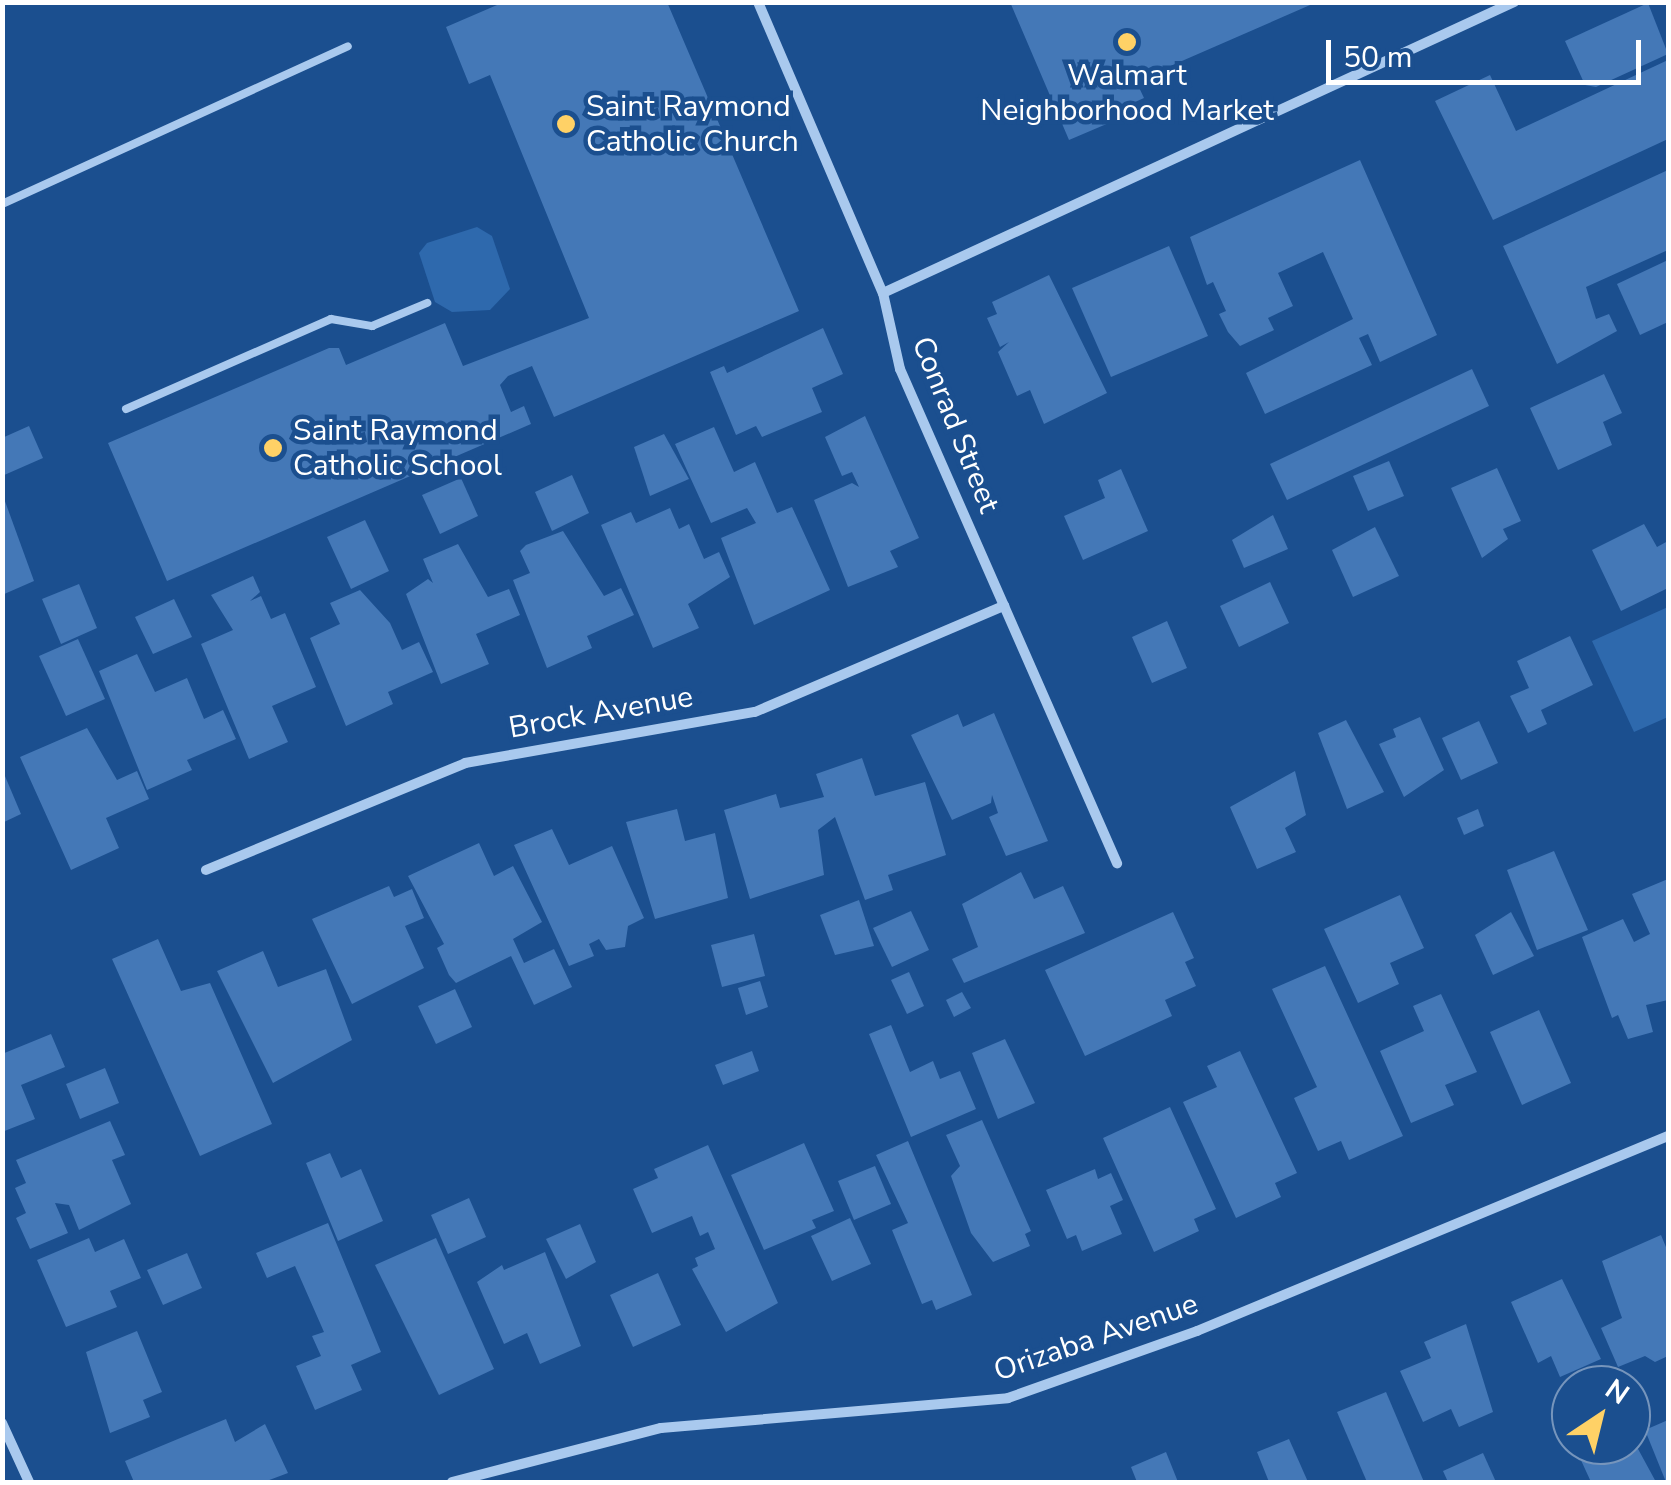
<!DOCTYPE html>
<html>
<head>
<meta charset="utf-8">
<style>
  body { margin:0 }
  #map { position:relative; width:1671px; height:1485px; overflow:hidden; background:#1b4f8f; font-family:"Nunito Sans",sans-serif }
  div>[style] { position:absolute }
  .green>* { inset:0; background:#2e69ad }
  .building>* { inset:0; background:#4478b7 }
  .service>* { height:8px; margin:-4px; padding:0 4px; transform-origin:4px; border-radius:4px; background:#a9c9ee }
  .minor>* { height:10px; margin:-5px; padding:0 5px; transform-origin:5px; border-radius:5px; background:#a9c9ee }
  .dots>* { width:28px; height:28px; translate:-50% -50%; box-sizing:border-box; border:5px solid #1b4f8f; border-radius:50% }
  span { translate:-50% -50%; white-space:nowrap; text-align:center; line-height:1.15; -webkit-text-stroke:9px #1b4f8f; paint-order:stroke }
  .poi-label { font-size:30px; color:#fff }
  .left { translate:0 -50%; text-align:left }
  .street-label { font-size:30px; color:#fff }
  .frame { position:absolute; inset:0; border:5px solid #fff; pointer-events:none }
  .north { position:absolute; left:1551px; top:1365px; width:100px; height:100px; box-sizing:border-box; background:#1b4f8f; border:2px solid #7695bc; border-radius:50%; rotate:35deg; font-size:28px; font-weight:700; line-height:40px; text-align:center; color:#fff }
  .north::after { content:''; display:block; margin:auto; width:35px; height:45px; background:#ffd166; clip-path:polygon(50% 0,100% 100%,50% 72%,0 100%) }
  .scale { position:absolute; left:1326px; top:40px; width:315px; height:45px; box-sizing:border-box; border:5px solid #fff; border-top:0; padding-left:12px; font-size:30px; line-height:35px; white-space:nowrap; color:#fff; -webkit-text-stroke:8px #1b4f8f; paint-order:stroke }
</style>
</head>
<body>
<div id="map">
  <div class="green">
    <div style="clip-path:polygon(477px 227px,492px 236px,510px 289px,490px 310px,452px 312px,435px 302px,419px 253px,427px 243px)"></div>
    <div style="clip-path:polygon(1668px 607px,1668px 717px,1634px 732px,1592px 641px)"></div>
  </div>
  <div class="building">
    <div style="clip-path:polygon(504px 2px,667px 2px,799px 311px,554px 417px,532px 366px,508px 376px,500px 385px,511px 412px,524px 406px,531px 424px,167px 581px,108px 443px,329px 348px,339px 348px,346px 365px,445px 323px,463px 366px,589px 318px,490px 75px,469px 84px,446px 27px)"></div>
    <div style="clip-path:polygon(1010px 2px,1317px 2px,1136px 81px,1144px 98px,1126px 106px,1130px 114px,1069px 140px)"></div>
    <div style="clip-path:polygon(1648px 3px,1668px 54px,1596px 87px,1585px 85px,1565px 41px)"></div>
    <div style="clip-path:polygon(1668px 60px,1668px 139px,1493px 220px,1435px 101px,1490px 75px,1516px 131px)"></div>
    <div style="clip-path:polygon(1360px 160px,1437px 335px,1380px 362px,1368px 334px,1359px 338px,1372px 365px,1265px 414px,1246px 373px,1353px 319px,1323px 252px,1278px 273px,1293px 306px,1268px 318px,1274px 330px,1240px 346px,1228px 332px,1219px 314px,1226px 311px,1213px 282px,1207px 285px,1190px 237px)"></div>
    <div style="clip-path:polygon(1668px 170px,1668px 250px,1586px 287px,1596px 319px,1609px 314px,1617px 331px,1557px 364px,1503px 246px)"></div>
    <div style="clip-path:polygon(1169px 246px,1208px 336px,1111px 377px,1072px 288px)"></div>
    <div style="clip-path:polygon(1668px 260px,1668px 322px,1640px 335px,1617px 284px)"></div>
    <div style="clip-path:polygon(1049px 275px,1107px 393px,1044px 424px,1030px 390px,1017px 396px,998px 352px,1009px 342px,1000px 347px,987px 318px,997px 314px,992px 302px)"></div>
    <div style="clip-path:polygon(823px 328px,843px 374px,812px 388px,822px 412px,762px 437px,756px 426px,736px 435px,710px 372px,724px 366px,727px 373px)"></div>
    <div style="clip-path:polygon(1472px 369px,1489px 406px,1287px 500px,1270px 464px)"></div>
    <div style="clip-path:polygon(1604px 374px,1622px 413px,1603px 422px,1612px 445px,1558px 470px,1530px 408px)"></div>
    <div style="clip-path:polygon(865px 416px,919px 538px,890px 551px,898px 567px,848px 587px,814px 500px,852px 483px,859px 487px,852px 472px,842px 476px,825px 437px)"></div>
    <div style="clip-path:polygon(29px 426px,43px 458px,2px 476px,2px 438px)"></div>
    <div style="clip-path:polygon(714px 427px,734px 472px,755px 462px,777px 513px,792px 507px,830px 590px,754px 625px,721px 538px,756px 523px,747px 508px,711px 523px,675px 444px)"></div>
    <div style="clip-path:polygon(664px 434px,689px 479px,650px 496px,634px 447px)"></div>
    <div style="clip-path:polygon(1389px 461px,1404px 496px,1368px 511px,1353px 476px)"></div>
    <div style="clip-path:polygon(1497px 468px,1521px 521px,1503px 529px,1508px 539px,1482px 558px,1451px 488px)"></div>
    <div style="clip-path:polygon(1121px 469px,1148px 531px,1083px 560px,1064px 516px,1105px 498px,1098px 480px)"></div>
    <div style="clip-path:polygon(572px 475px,589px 513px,552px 531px,535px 492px)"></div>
    <div style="clip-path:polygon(461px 478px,478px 516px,440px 534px,422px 495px)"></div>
    <div style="clip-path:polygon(2px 493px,34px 581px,2px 595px)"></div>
    <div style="clip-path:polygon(670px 508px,679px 529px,689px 524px,704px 559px,719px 552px,730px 577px,688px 604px,699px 628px,653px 648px,601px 525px,631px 512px,636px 523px)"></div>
    <div style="clip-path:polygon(1273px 515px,1288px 549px,1244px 568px,1232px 540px)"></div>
    <div style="clip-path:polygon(365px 520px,389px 571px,351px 589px,327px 537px)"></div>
    <div style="clip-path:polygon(1644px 524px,1657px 547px,1668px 541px,1668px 588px,1621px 611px,1592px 550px)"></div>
    <div style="clip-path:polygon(1375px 527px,1399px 576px,1353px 597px,1332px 550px)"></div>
    <div style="clip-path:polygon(563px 531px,604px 596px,621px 588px,634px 615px,587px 636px,592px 648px,547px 668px,513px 580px,530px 573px,520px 551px,526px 545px)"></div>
    <div style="clip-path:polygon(458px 544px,488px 597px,509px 589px,520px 615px,476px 634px,489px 664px,441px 684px,406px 594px,428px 579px,433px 583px,423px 559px)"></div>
    <div style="clip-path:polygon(253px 576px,260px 592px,250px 601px,261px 596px,271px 619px,285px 613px,316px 687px,272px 706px,288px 742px,249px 759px,201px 644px,233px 630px,211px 595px)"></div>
    <div style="clip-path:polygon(1270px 582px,1289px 623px,1239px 647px,1220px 606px)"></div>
    <div style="clip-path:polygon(79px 584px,97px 628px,61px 644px,42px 599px)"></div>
    <div style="clip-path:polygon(360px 590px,390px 623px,402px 650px,419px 642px,433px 672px,388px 692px,393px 704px,346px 726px,310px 638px,340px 624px,330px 603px)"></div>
    <div style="clip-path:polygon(174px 599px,192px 637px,153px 654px,135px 617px)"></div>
    <div style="clip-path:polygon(1167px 621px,1187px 668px,1152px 683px,1132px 637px)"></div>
    <div style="clip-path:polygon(1570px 636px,1593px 685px,1541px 710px,1547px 724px,1528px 733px,1510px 696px,1529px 688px,1517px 661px)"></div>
    <div style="clip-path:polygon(78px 639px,105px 699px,66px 716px,39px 656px)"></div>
    <div style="clip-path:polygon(137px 654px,155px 692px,187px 678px,204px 719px,223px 710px,236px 739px,187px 760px,192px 770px,147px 790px,99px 671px)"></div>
    <div style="clip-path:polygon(994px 713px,1048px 841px,1006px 856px,989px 817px,998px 813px,992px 795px,991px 803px,952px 820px,911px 735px,958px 714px,963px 727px)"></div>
    <div style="clip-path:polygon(1420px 717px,1444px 770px,1404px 797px,1379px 744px,1396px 737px,1393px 729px)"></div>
    <div style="clip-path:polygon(1346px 720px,1384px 792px,1347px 809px,1318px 733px)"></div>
    <div style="clip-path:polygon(1479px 721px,1498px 763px,1461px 780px,1442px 738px)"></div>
    <div style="clip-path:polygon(87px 728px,117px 780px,137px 771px,149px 799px,106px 818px,119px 848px,71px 870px,20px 757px)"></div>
    <div style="clip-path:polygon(862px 758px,875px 796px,925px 782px,946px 855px,888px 875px,893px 890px,865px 900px,835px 817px,818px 830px,824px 875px,750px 899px,724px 810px,776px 794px,780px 808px,824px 797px,816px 774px)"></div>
    <div style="clip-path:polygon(2px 769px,21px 814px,2px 823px)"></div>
    <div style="clip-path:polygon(1295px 771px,1306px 815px,1285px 828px,1296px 852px,1257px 869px,1230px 807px)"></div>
    <div style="clip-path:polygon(677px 809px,685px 841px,715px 833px,728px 898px,655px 919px,626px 822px)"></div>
    <div style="clip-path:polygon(1478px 809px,1484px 826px,1464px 835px,1457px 818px)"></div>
    <div style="clip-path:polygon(552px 829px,569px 865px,612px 846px,644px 918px,628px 926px,625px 947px,606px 950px,599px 939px,589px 944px,594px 956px,569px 966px,514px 845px)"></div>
    <div style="clip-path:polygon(479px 843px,494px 876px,513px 866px,542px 922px,513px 939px,524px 963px,554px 949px,572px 987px,534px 1005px,511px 956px,456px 983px,449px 975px,437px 948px,444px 944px,408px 876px)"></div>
    <div style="clip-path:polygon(1554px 851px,1588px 930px,1537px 950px,1507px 870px)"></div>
    <div style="clip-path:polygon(1021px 872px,1034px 899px,1063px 886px,1085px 933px,964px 983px,952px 959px,978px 947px,962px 904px)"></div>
    <div style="clip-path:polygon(1668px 879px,1668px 1000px,1646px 1005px,1653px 1032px,1628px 1039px,1618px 1015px,1612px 1018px,1582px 937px,1623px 919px,1634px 942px,1650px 934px,1632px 894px)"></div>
    <div style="clip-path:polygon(389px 886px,394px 897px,412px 889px,424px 918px,405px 926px,424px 968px,352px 1004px,312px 919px)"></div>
    <div style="clip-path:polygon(1400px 895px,1424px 948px,1390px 963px,1399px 984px,1358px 1003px,1324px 929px)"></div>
    <div style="clip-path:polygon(859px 900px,874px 946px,835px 955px,820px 915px)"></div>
    <div style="clip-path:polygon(911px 911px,929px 950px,892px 967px,873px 928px)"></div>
    <div style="clip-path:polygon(1173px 912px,1194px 958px,1185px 962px,1196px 986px,1165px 1000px,1172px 1016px,1085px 1056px,1045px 970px)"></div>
    <div style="clip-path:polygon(1511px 912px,1534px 956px,1493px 975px,1475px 935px)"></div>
    <div style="clip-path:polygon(754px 934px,765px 976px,722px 987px,711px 945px)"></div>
    <div style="clip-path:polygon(158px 939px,181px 991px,210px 983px,272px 1124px,200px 1156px,112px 959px)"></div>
    <div style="clip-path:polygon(263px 951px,278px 987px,326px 969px,352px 1040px,273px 1083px,217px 971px)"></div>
    <div style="clip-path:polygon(1325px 966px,1403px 1136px,1349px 1160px,1341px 1141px,1318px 1151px,1294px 1098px,1317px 1087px,1272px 989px)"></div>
    <div style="clip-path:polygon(909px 972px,924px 1006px,907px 1014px,891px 980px)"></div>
    <div style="clip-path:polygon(760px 981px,768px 1007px,746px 1015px,738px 988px)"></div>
    <div style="clip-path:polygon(455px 989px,472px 1027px,436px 1044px,418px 1006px)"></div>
    <div style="clip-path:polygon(962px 992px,971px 1008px,954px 1017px,946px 1000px)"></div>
    <div style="clip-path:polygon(1441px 994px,1477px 1072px,1445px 1085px,1454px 1105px,1411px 1123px,1380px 1051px,1424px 1031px,1413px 1006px)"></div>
    <div style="clip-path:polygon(1539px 1010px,1571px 1083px,1522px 1105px,1490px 1032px)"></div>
    <div style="clip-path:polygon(891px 1025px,910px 1072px,933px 1061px,940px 1079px,960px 1071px,976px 1109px,911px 1137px,869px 1034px)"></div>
    <div style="clip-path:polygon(51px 1034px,65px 1067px,21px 1085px,35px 1119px,2px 1132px,2px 1054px)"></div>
    <div style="clip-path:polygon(1005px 1039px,1035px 1103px,998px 1119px,972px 1053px)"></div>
    <div style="clip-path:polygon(752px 1051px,759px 1071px,723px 1085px,715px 1065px)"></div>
    <div style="clip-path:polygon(1240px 1051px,1297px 1173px,1275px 1183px,1281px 1197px,1236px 1218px,1183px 1102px,1217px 1087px,1207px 1066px)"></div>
    <div style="clip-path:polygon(105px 1068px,119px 1103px,80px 1119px,66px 1084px)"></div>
    <div style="clip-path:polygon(1170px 1107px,1216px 1209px,1194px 1219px,1199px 1231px,1154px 1252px,1103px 1138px)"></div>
    <div style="clip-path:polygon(982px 1120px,1031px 1231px,1025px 1234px,1030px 1246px,993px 1262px,971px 1233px,951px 1176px,960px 1166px,946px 1135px)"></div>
    <div style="clip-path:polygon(110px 1121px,125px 1155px,112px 1160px,131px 1204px,79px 1230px,69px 1205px,55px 1203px,68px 1233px,30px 1249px,16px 1218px,26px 1213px,15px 1188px,26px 1183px,16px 1160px)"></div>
    <div style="clip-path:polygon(908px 1141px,972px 1295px,936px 1310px,932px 1300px,922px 1304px,892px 1230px,908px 1223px,876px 1155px)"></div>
    <div style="clip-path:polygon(804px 1143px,834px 1211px,812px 1220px,816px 1228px,764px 1250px,731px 1175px)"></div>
    <div style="clip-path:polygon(708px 1145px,778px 1303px,726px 1332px,692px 1269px,698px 1266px,695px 1258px,715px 1249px,708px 1232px,700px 1236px,692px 1216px,652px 1233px,633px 1189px,658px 1178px,654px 1169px)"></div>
    <div style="clip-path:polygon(330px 1153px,341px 1178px,361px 1169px,383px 1221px,338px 1241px,306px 1163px)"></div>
    <div style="clip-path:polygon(875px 1166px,891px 1204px,854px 1220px,838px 1181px)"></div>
    <div style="clip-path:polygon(1095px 1169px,1098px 1179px,1111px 1173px,1123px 1200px,1110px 1206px,1122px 1234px,1082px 1251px,1076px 1235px,1067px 1239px,1046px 1190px)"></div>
    <div style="clip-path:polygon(469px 1198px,486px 1237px,448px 1254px,431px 1215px)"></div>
    <div style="clip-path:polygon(850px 1218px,871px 1264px,832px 1281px,811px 1236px)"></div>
    <div style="clip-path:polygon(328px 1223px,381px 1352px,351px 1365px,362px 1390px,315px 1410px,296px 1366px,321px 1356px,312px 1336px,324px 1332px,295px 1266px,267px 1278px,256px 1253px)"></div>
    <div style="clip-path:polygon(580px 1224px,596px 1262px,566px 1279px,546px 1239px)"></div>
    <div style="clip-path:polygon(1661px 1235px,1668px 1252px,1668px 1356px,1655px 1362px,1645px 1356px,1618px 1367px,1601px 1328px,1622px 1318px,1602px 1261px)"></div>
    <div style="clip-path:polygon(89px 1238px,95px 1252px,124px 1239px,141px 1278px,110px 1291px,117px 1307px,66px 1327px,37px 1260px)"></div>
    <div style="clip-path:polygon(436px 1238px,494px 1369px,439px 1395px,375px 1265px)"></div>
    <div style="clip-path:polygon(545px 1252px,581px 1346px,540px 1364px,527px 1333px,504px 1344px,477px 1282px,502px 1265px,504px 1270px)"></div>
    <div style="clip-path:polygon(187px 1253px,202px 1288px,163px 1305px,147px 1270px)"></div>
    <div style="clip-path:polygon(658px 1273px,681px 1325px,633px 1347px,610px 1295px)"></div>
    <div style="clip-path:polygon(1562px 1279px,1601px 1359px,1560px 1377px,1551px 1356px,1538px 1363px,1511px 1302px)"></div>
    <div style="clip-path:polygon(1466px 1324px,1493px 1412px,1459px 1427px,1451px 1409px,1423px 1422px,1400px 1371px,1431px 1358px,1424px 1342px)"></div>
    <div style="clip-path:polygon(137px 1331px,162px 1392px,143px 1400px,150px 1417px,110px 1433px,86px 1352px)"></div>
    <div style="clip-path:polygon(1386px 1392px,1424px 1482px,1367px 1482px,1337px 1412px)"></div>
    <div style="clip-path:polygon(226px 1419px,235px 1442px,265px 1424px,288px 1473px,264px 1482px,134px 1482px,125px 1461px)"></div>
    <div style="clip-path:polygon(1668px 1420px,1668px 1482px,1666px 1482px,1645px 1430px)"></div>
    <div style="clip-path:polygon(1631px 1436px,1656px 1482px,1591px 1482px,1574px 1445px,1631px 1445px)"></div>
    <div style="clip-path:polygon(1289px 1439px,1308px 1482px,1269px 1482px,1257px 1452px)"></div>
    <div style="clip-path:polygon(1166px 1452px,1178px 1482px,1137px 1482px,1131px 1467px)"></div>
    <div style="clip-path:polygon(1483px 1453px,1496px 1482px,1448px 1482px,1443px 1471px)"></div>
  </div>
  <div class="service">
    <div style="left:2px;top:204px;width:380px;rotate:-24.5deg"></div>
    <div style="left:126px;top:409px;width:224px;rotate:-23.7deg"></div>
    <div style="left:331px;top:319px;width:42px;rotate:9.7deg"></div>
    <div style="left:372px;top:326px;width:60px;rotate:-22.7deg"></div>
  </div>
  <div class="minor">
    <div style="left:758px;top:2px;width:317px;rotate:66.8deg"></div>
    <div style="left:883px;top:293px;width:78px;rotate:77.4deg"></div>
    <div style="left:900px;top:369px;width:540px;rotate:66.29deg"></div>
    <div style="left:883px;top:293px;width:695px;rotate:-24.76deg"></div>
    <div style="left:206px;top:870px;width:280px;rotate:-22.4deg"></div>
    <div style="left:465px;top:763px;width:294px;rotate:-10deg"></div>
    <div style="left:755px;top:712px;width:271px;rotate:-23.1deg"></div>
    <div style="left:2px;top:1423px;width:65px;rotate:65.4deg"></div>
    <div style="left:452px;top:1482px;width:216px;rotate:-14.5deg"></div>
    <div style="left:661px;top:1428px;width:348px;rotate:-4.9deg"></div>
    <div style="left:1008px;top:1398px;width:201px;rotate:-19.5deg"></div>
    <div style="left:1197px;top:1331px;width:510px;rotate:-22.49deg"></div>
  </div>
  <div class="dots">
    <div style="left:1127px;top:42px;background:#ffd166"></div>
    <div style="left:566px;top:124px;background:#ffd166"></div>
    <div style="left:273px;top:448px;background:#ffd166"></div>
  </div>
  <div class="poi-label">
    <span style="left:1127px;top:93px">Walmart<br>Neighborhood Market</span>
    <span class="left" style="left:586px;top:124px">Saint Raymond<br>Catholic Church</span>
    <span class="left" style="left:293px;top:448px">Saint Raymond<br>Catholic School</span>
  </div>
  <div class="street-label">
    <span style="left:955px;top:425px;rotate:68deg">Conrad Street</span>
    <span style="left:601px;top:713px;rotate:-10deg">Brock Avenue</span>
    <span style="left:1096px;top:1338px;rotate:-19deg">Orizaba Avenue</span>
  </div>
  <div class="frame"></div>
  <div class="north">N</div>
  <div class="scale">50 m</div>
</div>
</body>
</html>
